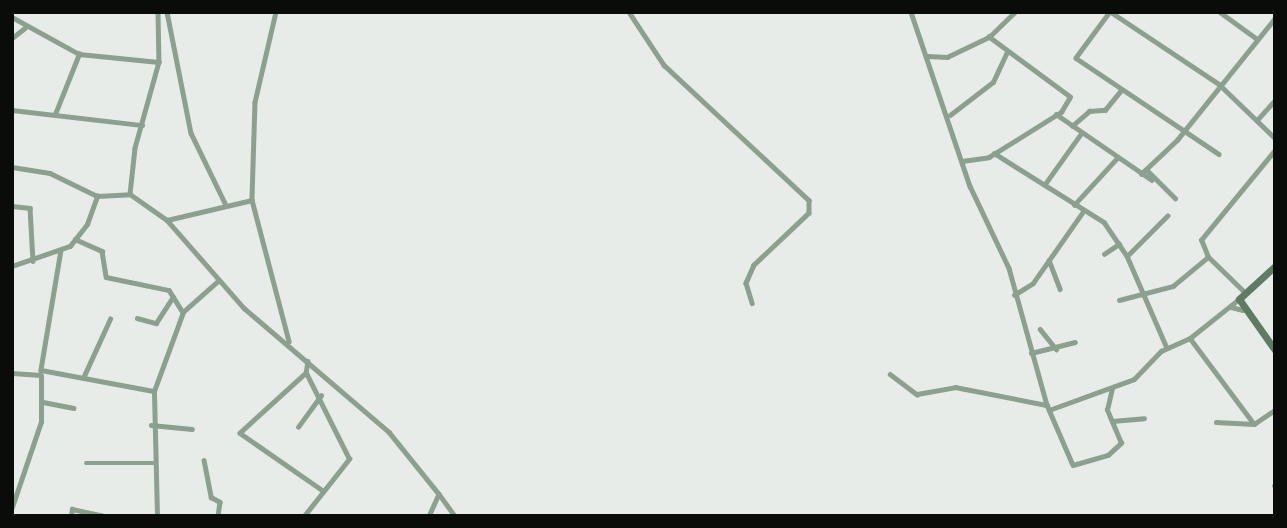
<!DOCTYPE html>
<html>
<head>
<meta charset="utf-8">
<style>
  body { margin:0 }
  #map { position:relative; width:1287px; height:528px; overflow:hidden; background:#e7ece8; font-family:Manrope,sans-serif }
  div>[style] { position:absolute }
  .street>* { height:4.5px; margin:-2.25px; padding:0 2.25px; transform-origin:2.25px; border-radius:2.25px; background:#8ca08f }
  .secondary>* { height:7px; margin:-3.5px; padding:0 3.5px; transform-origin:3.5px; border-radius:3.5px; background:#5e7c64 }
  span { translate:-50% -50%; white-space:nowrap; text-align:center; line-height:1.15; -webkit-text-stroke:7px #f4faf5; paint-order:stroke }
  .frame { position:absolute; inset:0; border:14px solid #0a0c0a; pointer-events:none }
</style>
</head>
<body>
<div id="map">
  <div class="street">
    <div style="left:158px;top:12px;width:50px;rotate:88.9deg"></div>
    <div style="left:159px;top:62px;width:89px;rotate:105.6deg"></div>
    <div style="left:135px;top:148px;width:46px;rotate:96.2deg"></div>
    <div style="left:130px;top:194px;width:45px;rotate:35.1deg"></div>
    <div style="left:167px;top:220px;width:117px;rotate:48.8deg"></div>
    <div style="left:244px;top:308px;width:191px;rotate:40.5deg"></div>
    <div style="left:389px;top:432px;width:80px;rotate:51.1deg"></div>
    <div style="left:439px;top:494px;width:24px;rotate:114deg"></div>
    <div style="left:167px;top:12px;width:123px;rotate:78.8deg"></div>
    <div style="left:191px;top:133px;width:78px;rotate:64.1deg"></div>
    <div style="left:276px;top:12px;width:92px;rotate:103.1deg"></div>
    <div style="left:255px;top:102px;width:98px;rotate:91.8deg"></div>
    <div style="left:252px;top:200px;width:146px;rotate:75.3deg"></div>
    <div style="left:629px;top:12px;width:64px;rotate:56.6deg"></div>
    <div style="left:664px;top:65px;width:198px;rotate:43deg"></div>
    <div style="left:809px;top:200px;width:13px;rotate:90deg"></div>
    <div style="left:809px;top:213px;width:76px;rotate:136.6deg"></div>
    <div style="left:754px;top:265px;width:20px;rotate:114deg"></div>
    <div style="left:746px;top:283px;width:21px;rotate:73deg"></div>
    <div style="left:911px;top:12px;width:184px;rotate:71.3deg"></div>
    <div style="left:970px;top:186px;width:91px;rotate:64.6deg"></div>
    <div style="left:1009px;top:268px;width:142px;rotate:74.5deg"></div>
    <div style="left:1047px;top:405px;width:65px;rotate:66.6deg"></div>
    <div style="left:1073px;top:465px;width:36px;rotate:-16deg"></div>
    <div style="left:1108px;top:455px;width:18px;rotate:-43deg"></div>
    <div style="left:1121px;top:443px;width:36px;rotate:-113deg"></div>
    <div style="left:1107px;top:410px;width:22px;rotate:-77deg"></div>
    <div style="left:1110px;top:12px;width:57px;rotate:126.5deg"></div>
    <div style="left:1076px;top:58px;width:172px;rotate:33.9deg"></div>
    <div style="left:1111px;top:12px;width:130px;rotate:33.7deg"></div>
    <div style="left:1219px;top:84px;width:78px;rotate:44deg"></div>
    <div style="left:1220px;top:12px;width:46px;rotate:36.1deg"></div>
    <div style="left:12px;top:17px;width:77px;rotate:28.9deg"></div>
    <div style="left:79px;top:54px;width:80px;rotate:5.7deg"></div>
    <div style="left:12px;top:38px;width:16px;rotate:-38deg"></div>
    <div style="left:928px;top:56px;width:19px;rotate:3deg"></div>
    <div style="left:947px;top:57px;width:47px;rotate:-25.5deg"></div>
    <div style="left:989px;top:37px;width:36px;rotate:-44deg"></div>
    <div style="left:12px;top:110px;width:131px;rotate:6.6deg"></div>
    <div style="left:55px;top:114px;width:65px;rotate:-68.2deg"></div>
    <div style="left:1056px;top:114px;width:116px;rotate:34.5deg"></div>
    <div style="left:950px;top:115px;width:54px;rotate:-37.5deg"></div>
    <div style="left:993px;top:82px;width:31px;rotate:-65deg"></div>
    <div style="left:1258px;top:119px;width:25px;rotate:-48deg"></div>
    <div style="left:1072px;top:126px;width:23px;rotate:-41deg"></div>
    <div style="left:1089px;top:111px;width:16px;rotate:-4deg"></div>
    <div style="left:1105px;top:110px;width:26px;rotate:-51deg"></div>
    <div style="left:994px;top:153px;width:130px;rotate:32.1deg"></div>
    <div style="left:1104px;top:222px;width:41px;rotate:55.9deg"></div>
    <div style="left:1127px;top:256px;width:100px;rotate:66.5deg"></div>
    <div style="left:962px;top:161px;width:27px;rotate:-8deg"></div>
    <div style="left:989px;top:157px;width:85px;rotate:-32deg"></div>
    <div style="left:1061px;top:112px;width:17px;rotate:-59deg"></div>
    <div style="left:1070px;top:97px;width:101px;rotate:-143.5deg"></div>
    <div style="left:12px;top:167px;width:38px;rotate:9deg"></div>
    <div style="left:50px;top:173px;width:52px;rotate:26.1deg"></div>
    <div style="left:97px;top:196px;width:33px;rotate:-3deg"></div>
    <div style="left:1147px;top:170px;width:40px;rotate:45deg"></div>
    <div style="left:1141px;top:174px;width:50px;rotate:-43.4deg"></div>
    <div style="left:1177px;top:140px;width:156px;rotate:-51.2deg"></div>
    <div style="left:1045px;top:184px;width:60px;rotate:-54.5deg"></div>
    <div style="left:1074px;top:205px;width:64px;rotate:-47.5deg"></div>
    <div style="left:12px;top:206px;width:18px;rotate:6deg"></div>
    <div style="left:30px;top:208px;width:53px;rotate:86.8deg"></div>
    <div style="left:167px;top:220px;width:87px;rotate:-13.2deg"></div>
    <div style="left:75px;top:239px;width:30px;rotate:24deg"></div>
    <div style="left:102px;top:251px;width:26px;rotate:81deg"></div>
    <div style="left:106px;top:277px;width:64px;rotate:11.7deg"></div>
    <div style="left:169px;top:290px;width:26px;rotate:58deg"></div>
    <div style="left:61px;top:250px;width:122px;rotate:99.5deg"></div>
    <div style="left:41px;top:370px;width:114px;rotate:10.6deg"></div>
    <div style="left:1104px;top:254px;width:18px;rotate:-34deg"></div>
    <div style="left:1127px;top:256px;width:57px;rotate:-45deg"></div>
    <div style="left:1049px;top:260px;width:31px;rotate:69deg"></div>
    <div style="left:12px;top:266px;width:61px;rotate:-19deg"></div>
    <div style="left:70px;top:246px;width:28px;rotate:-52deg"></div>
    <div style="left:87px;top:224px;width:30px;rotate:-70deg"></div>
    <div style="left:1245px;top:293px;width:52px;rotate:-135.8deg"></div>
    <div style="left:1208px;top:257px;width:18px;rotate:-112deg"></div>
    <div style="left:1201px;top:240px;width:117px;rotate:-50.6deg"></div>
    <div style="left:1014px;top:295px;width:22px;rotate:-32deg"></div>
    <div style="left:1033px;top:283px;width:85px;rotate:-55deg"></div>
    <div style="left:1119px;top:300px;width:56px;rotate:-14.5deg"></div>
    <div style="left:1173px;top:286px;width:45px;rotate:-39.6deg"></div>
    <div style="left:1231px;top:307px;width:12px;rotate:14deg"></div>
    <div style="left:137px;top:318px;width:20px;rotate:15deg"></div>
    <div style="left:156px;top:323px;width:31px;rotate:-57deg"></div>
    <div style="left:1040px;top:329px;width:26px;rotate:51deg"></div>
    <div style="left:1190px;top:338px;width:107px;rotate:53.3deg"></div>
    <div style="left:1031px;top:353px;width:45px;rotate:-14deg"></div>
    <div style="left:308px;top:361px;width:12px;rotate:99deg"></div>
    <div style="left:306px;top:373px;width:89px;rotate:137.7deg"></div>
    <div style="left:240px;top:433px;width:100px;rotate:34.8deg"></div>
    <div style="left:12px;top:373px;width:29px;rotate:4deg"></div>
    <div style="left:890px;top:374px;width:34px;rotate:37deg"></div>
    <div style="left:917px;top:394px;width:39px;rotate:-10deg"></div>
    <div style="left:955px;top:387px;width:94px;rotate:11.1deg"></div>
    <div style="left:83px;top:378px;width:65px;rotate:-65.4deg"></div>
    <div style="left:43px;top:402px;width:31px;rotate:11deg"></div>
    <div style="left:1049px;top:410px;width:90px;rotate:-20deg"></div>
    <div style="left:1134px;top:379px;width:39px;rotate:-46deg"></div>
    <div style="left:1161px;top:351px;width:32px;rotate:-24deg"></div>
    <div style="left:1190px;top:338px;width:63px;rotate:-38.5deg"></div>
    <div style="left:1112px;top:421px;width:32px;rotate:-5deg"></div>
    <div style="left:1216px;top:422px;width:38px;rotate:3deg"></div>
    <div style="left:1254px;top:424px;width:25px;rotate:-34deg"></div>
    <div style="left:151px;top:425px;width:41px;rotate:5.6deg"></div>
    <div style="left:298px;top:427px;width:39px;rotate:-54deg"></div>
    <div style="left:204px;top:460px;width:38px;rotate:79deg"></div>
    <div style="left:211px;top:497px;width:10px;rotate:29deg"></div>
    <div style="left:220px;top:502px;width:14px;rotate:98deg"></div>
    <div style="left:86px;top:463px;width:67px"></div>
    <div style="left:1274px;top:486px;width:1px"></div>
    <div style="left:439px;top:494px;width:27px;rotate:54deg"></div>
    <div style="left:12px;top:507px;width:90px;rotate:-71.2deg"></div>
    <div style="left:41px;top:422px;width:45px;rotate:-90deg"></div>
    <div style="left:12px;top:515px;width:1px;rotate:45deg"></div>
    <div style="left:71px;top:516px;width:7px;rotate:-82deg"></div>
    <div style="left:72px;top:509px;width:35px;rotate:12deg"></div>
    <div style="left:157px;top:516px;width:125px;rotate:-91.4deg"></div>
    <div style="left:154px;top:391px;width:84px;rotate:-69.8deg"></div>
    <div style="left:183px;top:312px;width:47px;rotate:-41.5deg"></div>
    <div style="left:304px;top:516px;width:73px;rotate:-51.7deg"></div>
    <div style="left:349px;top:459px;width:96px;rotate:-116.6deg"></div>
  </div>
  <div class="secondary">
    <div style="left:1275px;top:266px;width:49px;rotate:137.5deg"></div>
    <div style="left:1239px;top:299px;width:62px;rotate:54.8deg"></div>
  </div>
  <div class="frame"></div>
</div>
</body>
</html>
